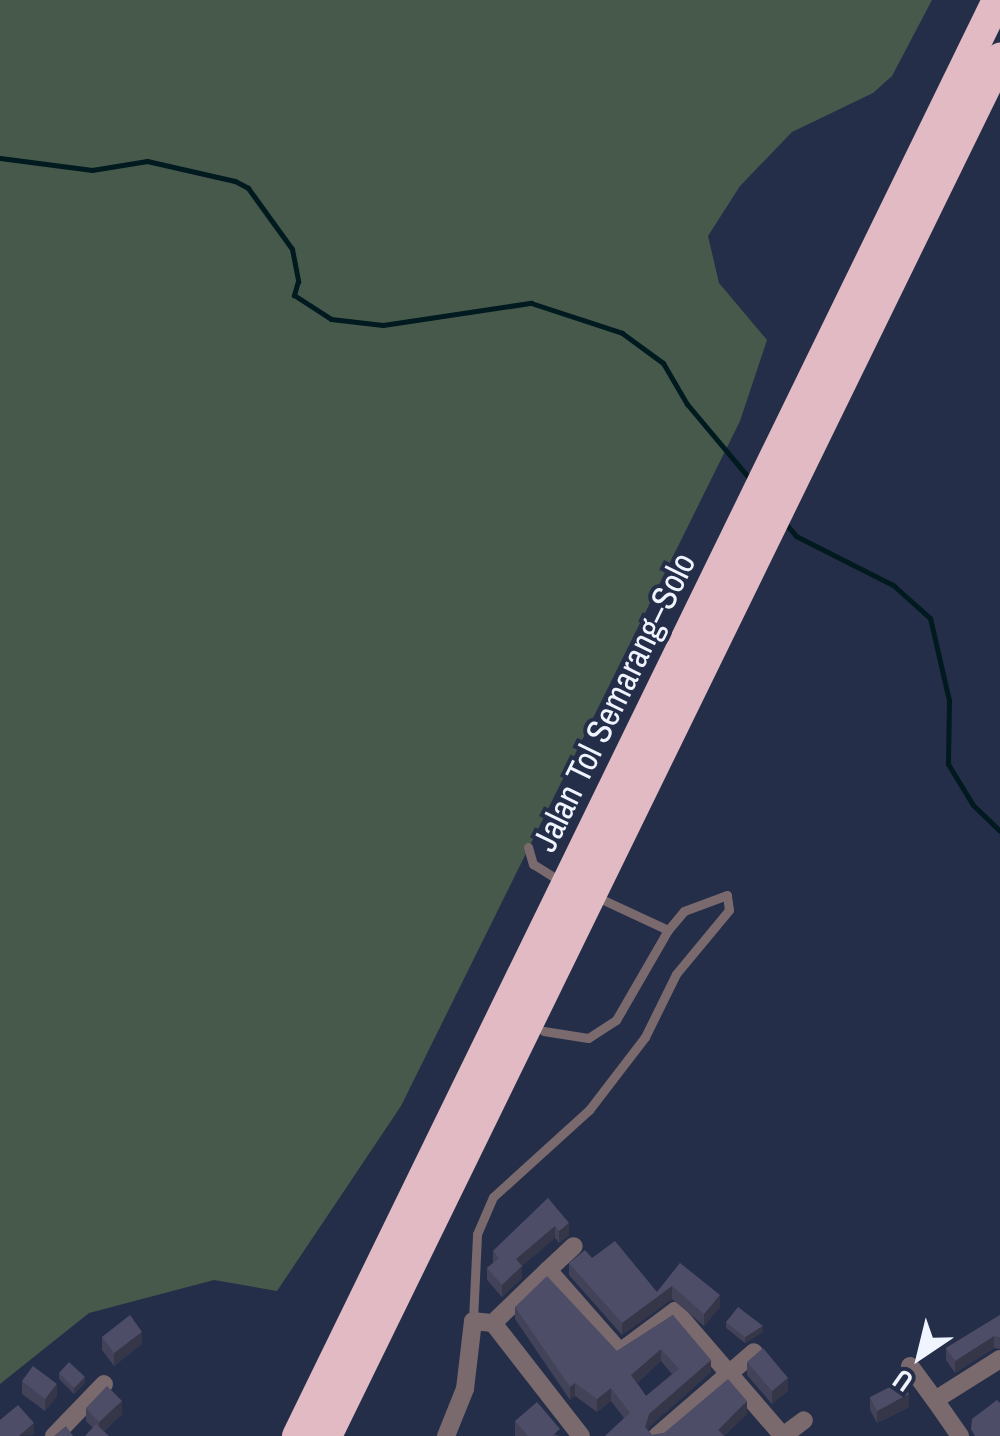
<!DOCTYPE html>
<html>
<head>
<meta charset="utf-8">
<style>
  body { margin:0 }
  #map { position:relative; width:1000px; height:1436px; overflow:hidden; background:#252e49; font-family:"Archivo Narrow",sans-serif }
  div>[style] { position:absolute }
  .green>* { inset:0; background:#46594b }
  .stream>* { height:5px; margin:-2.5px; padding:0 2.5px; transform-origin:2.5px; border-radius:2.5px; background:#001a1f }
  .lane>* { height:9px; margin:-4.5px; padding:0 4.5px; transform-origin:4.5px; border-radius:4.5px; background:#7a6a6d }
  .street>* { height:18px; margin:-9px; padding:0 9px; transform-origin:9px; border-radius:9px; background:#7a6a6d }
  .highway>* { height:30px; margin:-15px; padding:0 15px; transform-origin:15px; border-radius:15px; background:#e1bac3 }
  .wall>* { inset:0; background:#424259 }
  .shaded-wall>* { inset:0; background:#363649 }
  .building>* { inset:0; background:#4d4d68 }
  span { translate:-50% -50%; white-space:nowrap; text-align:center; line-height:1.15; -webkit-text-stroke:8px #252e49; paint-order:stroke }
  .street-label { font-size:35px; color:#f0f4ff }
  .north { position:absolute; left:870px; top:1306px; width:100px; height:100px; -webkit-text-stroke:8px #252e49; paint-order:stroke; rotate:215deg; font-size:28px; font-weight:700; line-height:40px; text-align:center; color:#f0f4ff }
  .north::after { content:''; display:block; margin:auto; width:35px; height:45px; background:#f0f4ff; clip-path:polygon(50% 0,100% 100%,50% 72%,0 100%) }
</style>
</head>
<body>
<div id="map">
  <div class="green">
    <div style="clip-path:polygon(0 0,932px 0,892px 76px,873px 93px,792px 132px,740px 186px,708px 236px,719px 283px,767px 340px,740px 421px,401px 1106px,277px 1291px,214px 1280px,89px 1313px,0 1384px)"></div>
  </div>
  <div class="stream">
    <div style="left:0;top:158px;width:93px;rotate:7.4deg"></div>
    <div style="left:92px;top:170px;width:56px;rotate:-9.3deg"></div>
    <div style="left:147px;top:161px;width:90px;rotate:12.8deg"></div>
    <div style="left:235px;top:181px;width:15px;rotate:28deg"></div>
    <div style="left:248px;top:188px;width:75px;rotate:54.2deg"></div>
    <div style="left:292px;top:249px;width:33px;rotate:79deg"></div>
    <div style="left:298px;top:281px;width:15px;rotate:106deg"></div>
    <div style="left:294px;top:295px;width:44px;rotate:33deg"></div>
    <div style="left:331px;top:319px;width:52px;rotate:6.6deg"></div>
    <div style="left:383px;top:325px;width:150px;rotate:-8.5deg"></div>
    <div style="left:531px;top:303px;width:96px;rotate:18.2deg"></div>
    <div style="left:622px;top:333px;width:51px;rotate:36.2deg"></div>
    <div style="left:663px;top:363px;width:48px;rotate:59.7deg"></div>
    <div style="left:687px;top:404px;width:97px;rotate:50deg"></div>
    <div style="left:784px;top:522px;width:18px;rotate:49deg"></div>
    <div style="left:796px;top:536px;width:109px;rotate:26.8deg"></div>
    <div style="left:893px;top:585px;width:50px;rotate:41.7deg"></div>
    <div style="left:930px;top:618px;width:84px;rotate:77deg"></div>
    <div style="left:949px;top:700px;width:64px;rotate:90.9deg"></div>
    <div style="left:948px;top:764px;width:48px;rotate:58.6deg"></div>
    <div style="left:973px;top:805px;width:37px;rotate:44deg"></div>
  </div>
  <div class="lane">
    <div style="left:528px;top:847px;width:18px;rotate:74deg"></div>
    <div style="left:533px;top:864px;width:32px;rotate:32deg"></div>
    <div style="left:597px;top:897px;width:78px;rotate:24.9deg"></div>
    <div style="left:473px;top:1320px;width:86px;rotate:-87.3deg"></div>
    <div style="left:477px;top:1234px;width:40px;rotate:-66.6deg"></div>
    <div style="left:493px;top:1197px;width:130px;rotate:-42.2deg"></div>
    <div style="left:589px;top:1110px;width:92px;rotate:-52.5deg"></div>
    <div style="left:645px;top:1037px;width:70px;rotate:-63.8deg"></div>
    <div style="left:676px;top:974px;width:83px;rotate:-50.4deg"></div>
    <div style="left:729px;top:910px;width:15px;rotate:-98deg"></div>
    <div style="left:727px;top:895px;width:46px;rotate:159.6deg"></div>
    <div style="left:684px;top:911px;width:25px;rotate:130deg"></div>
    <div style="left:668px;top:930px;width:104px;rotate:120deg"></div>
    <div style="left:616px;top:1020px;width:33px;rotate:147deg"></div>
    <div style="left:588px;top:1038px;width:45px;rotate:-171deg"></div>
  </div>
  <div class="street">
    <div style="left:548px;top:1270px;width:35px;rotate:-43deg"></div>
    <div style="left:493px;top:1323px;width:76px;rotate:-43.9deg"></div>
    <div style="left:548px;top:1270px;width:109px;rotate:48.7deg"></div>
    <div style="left:620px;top:1352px;width:69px;rotate:-36.7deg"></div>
    <div style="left:675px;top:1311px;width:165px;rotate:49.2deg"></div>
    <div style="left:910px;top:1366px;width:42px;rotate:53.7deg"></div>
    <div style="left:787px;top:1433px;width:21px;rotate:-37deg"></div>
    <div style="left:54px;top:1436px;width:72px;rotate:-46.1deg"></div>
    <div style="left:446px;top:1436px;width:51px;rotate:-68deg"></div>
    <div style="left:465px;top:1389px;width:68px;rotate:-83.3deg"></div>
    <div style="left:473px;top:1321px;width:20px;rotate:6deg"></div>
    <div style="left:493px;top:1323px;width:143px;rotate:52.1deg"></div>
    <div style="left:657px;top:1436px;width:128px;rotate:-40.9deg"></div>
    <div style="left:960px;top:1436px;width:44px;rotate:-124.8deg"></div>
    <div style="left:935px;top:1400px;width:77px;rotate:-32.2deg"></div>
  </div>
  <div class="highway">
    <div style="left:297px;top:1436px;width:1598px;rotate:-64.01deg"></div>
    <div style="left:327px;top:1436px;width:1534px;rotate:-63.97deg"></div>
  </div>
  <div class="wall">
    <div style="clip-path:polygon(548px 1198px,569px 1235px,559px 1243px,555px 1238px,522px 1266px,522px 1278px,502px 1297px,487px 1280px,487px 1268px,493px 1263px,493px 1251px)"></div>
    <div style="clip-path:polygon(592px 1258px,657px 1292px,680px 1263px,720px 1307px,704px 1326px,672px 1299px,622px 1335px,569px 1275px,569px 1263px)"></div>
    <div style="clip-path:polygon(evenodd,515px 1307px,617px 1351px,673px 1315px,711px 1372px,649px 1427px,648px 1430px,652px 1435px,664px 1433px,747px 1414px,724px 1436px,605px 1436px,624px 1418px,611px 1401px,597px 1412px,575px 1396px,570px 1400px,515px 1319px,515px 1307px,661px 1361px,672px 1374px,646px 1396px,637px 1383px,661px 1361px)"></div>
    <div style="clip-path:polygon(1000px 1315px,1000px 1349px,994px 1348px,955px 1373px,946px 1360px,946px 1348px)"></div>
    <div style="clip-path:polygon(726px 1322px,763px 1332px,745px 1343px,726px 1328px)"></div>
    <div style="clip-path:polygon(102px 1337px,142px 1344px,114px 1366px,102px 1350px)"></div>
    <div style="clip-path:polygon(747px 1362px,788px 1391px,772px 1404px,747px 1375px)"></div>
    <div style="clip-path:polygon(59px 1373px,85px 1383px,74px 1394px,59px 1379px)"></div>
    <div style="clip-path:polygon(22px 1381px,57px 1396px,45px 1411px,22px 1394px)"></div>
    <div style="clip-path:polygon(870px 1397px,909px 1407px,877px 1423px,870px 1410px)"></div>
    <div style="clip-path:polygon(86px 1408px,122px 1414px,104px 1431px,93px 1428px,86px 1421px)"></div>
    <div style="clip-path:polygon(515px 1421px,560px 1436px,515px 1436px)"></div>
  </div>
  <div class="shaded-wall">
    <div style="clip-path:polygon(569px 1223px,569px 1235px,559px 1243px,559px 1231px)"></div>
    <div style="clip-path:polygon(555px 1226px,555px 1238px,522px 1266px,522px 1278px,502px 1297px,502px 1285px,516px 1259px)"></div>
    <div style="clip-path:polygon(672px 1286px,672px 1299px,622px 1335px,622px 1323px)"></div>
    <div style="clip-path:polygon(720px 1295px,720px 1307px,704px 1326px,704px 1314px)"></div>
    <div style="clip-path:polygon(763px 1326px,763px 1332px,745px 1343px,745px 1337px)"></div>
    <div style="clip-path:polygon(142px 1332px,142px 1344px,114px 1366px,114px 1353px)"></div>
    <div style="clip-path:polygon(994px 1336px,994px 1348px,955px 1373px,955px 1361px)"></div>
    <div style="clip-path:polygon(661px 1349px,661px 1361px,631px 1388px,631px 1375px)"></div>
    <div style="clip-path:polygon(711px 1360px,711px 1372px,649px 1427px,646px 1436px,645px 1427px,649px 1414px)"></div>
    <div style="clip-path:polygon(85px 1377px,85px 1383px,74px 1394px,74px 1388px)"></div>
    <div style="clip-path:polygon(788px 1378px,788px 1391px,772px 1404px,772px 1391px)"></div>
    <div style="clip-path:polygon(575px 1383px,575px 1396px,570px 1400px,570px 1387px)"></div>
    <div style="clip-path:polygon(57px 1384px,57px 1396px,45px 1411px,45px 1399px)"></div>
    <div style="clip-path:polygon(611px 1388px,611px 1401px,597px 1412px,597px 1399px)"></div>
    <div style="clip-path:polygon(909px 1394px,909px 1407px,877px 1423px,877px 1411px)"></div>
    <div style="clip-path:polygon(122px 1401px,122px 1414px,99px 1435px,99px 1422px)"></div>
    <div style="clip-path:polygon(747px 1401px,747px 1414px,724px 1436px,718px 1430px)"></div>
    <div style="clip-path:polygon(34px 1423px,34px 1435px,19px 1436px)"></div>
  </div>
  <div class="building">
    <div style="clip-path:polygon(548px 1198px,569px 1223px,559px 1231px,555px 1226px,516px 1259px,522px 1266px,502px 1285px,487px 1268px,499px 1258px,493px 1251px)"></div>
    <div style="clip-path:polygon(615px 1241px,657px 1292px,680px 1263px,720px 1295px,704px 1314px,672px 1286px,622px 1323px,569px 1263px,585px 1250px,592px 1258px)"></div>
    <div style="clip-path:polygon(evenodd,547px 1276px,617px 1351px,673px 1315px,711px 1360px,649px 1414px,645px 1427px,652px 1435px,664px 1433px,728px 1379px,747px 1401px,718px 1430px,724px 1436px,605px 1436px,630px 1413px,611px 1388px,597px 1399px,575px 1383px,570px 1387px,515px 1307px,547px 1276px,661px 1349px,679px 1369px,646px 1396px,631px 1375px,661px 1349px)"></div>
    <div style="clip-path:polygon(738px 1307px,763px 1326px,745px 1337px,726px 1322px)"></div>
    <div style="clip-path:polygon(130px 1315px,142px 1332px,114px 1353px,102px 1337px)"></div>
    <div style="clip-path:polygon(1000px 1315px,1000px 1337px,994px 1336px,955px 1361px,946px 1348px)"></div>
    <div style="clip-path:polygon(763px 1348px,788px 1378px,772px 1391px,747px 1362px)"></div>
    <div style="clip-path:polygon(69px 1362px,85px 1377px,74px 1388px,59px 1373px)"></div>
    <div style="clip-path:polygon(33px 1366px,57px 1384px,45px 1399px,22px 1381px)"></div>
    <div style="clip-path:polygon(902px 1381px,909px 1394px,877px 1411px,870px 1397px)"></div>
    <div style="clip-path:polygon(107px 1386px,122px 1401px,99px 1422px,86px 1408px)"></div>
    <div style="clip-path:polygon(997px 1400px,1000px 1403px,1000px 1436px,975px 1436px,971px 1429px,972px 1419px)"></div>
    <div style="clip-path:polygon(537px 1402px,560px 1429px,552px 1436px,528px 1436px,515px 1421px)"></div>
    <div style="clip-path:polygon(18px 1405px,34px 1423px,19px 1436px,0 1436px,0 1420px)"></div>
    <div style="clip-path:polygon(96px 1424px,109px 1436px,85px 1436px)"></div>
    <div style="clip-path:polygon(66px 1426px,73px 1436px,54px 1436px)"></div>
  </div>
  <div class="street-label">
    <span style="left:614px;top:702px;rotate:-64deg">Jalan Tol Semarang–Solo</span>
  </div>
  <div class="north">U</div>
</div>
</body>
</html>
